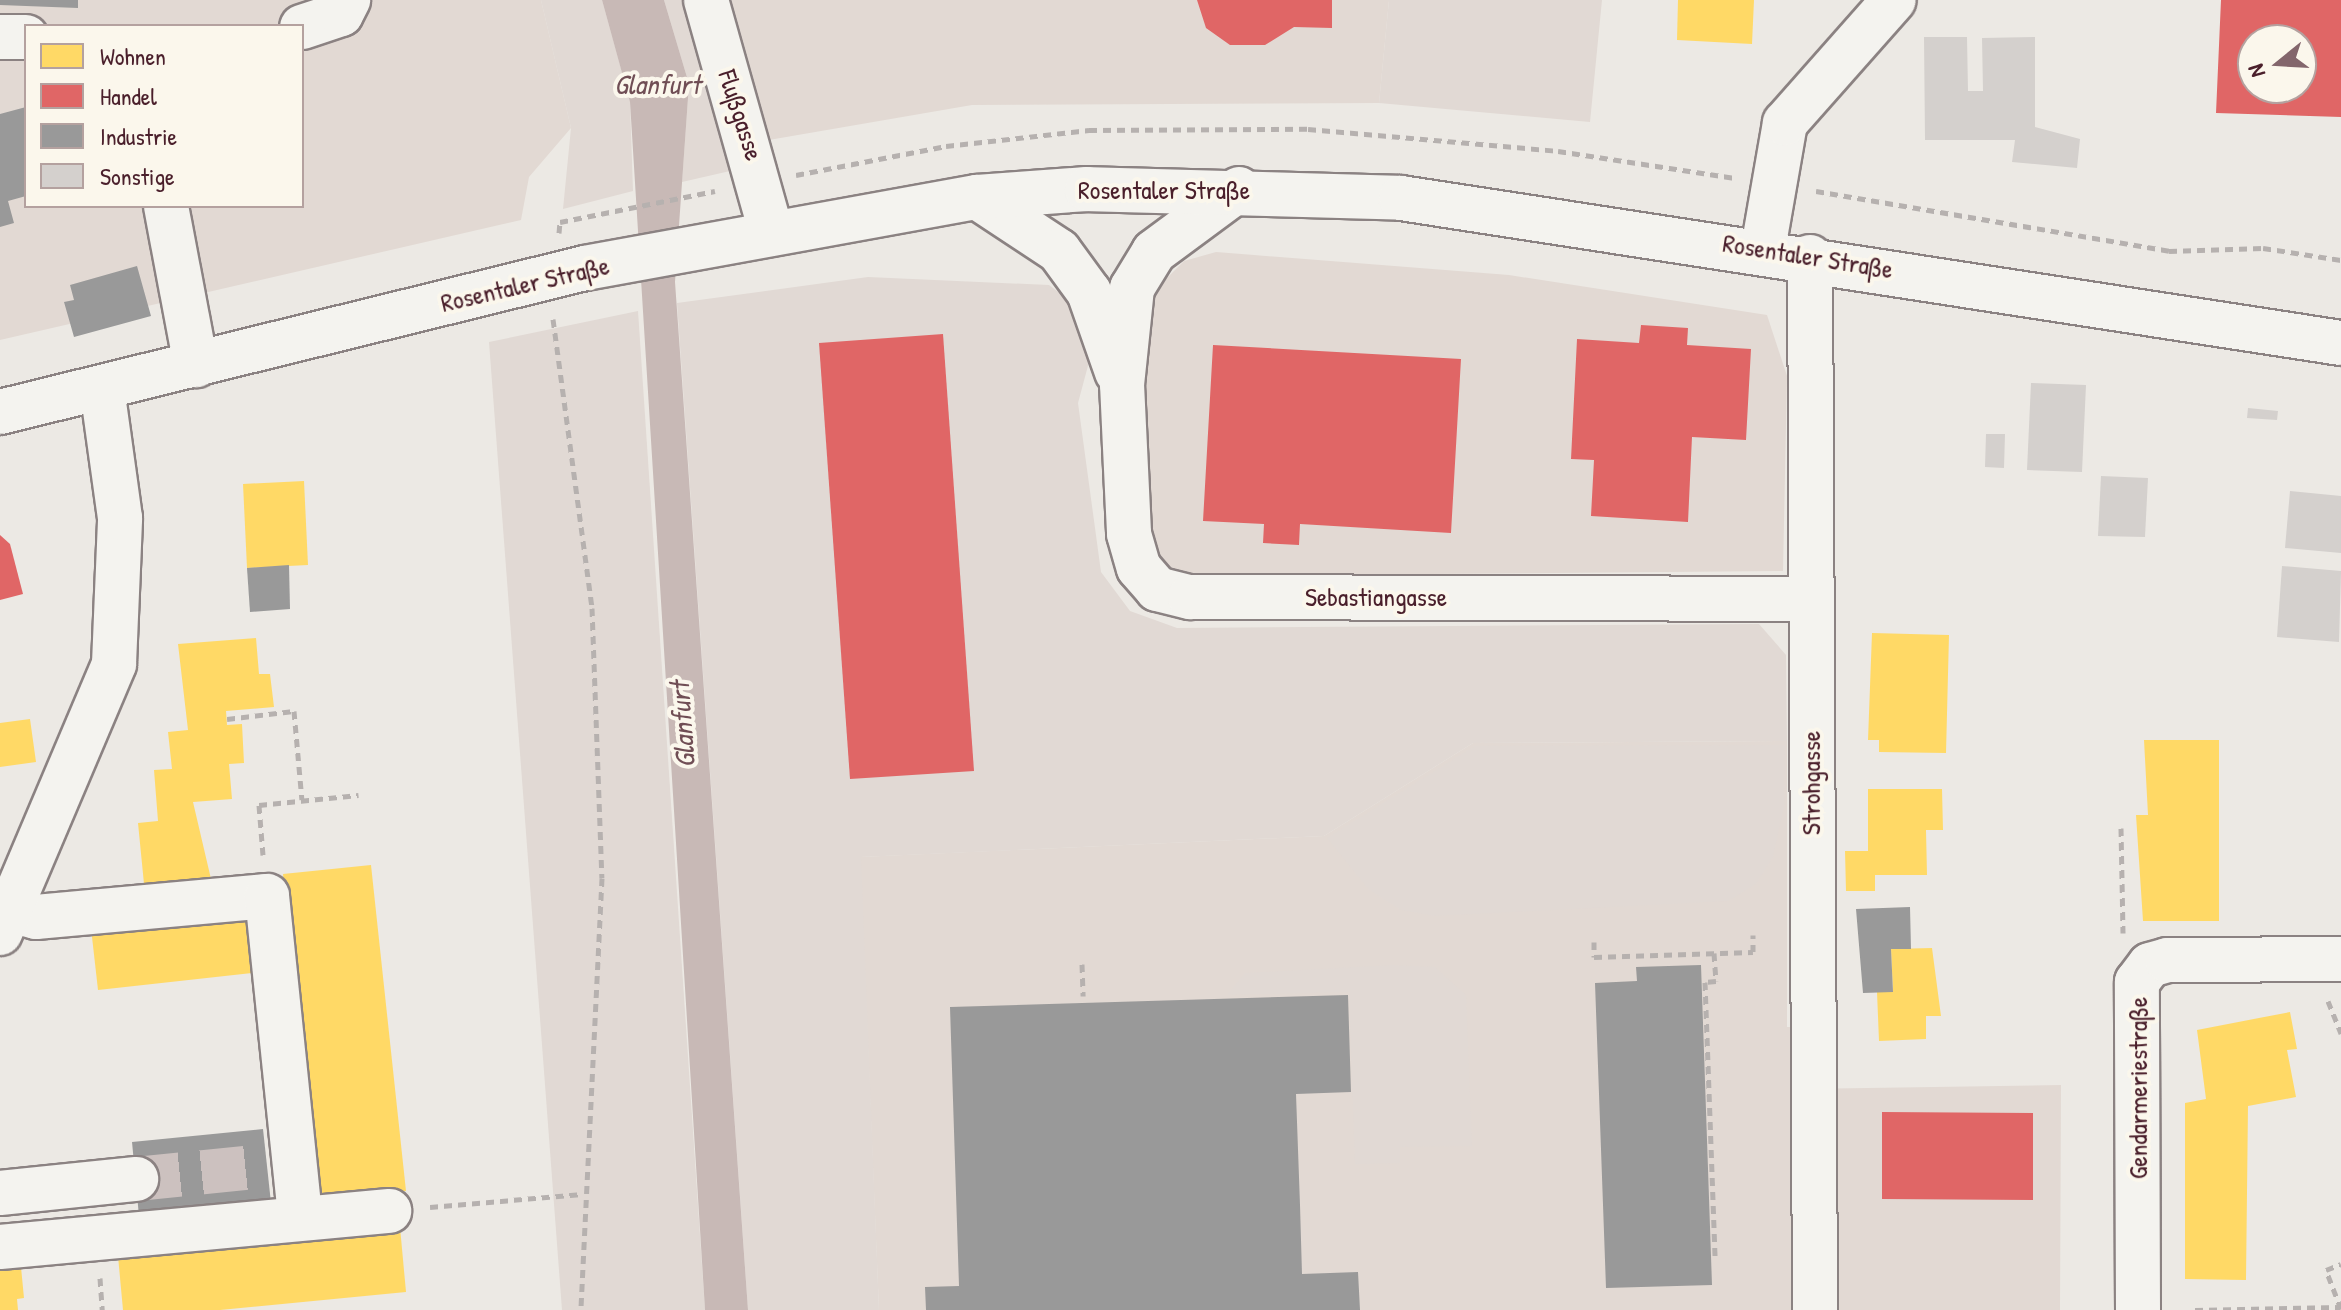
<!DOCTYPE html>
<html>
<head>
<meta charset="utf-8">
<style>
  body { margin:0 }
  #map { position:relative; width:2341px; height:1310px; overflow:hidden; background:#ece9e4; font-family:"Patrick Hand",sans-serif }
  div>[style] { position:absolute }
  .built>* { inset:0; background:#e2d9d3 }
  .green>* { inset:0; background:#e1d9d4 }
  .water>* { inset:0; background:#c8b9b6 }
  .homes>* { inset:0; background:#ffd966 }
  .shops>* { inset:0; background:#e06666 }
  .industry>* { inset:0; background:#999 }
  .building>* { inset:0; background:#d4d0cd }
  .minor-tunnel>* { height:44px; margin-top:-22px; transform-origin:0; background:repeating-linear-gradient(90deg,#ccc1bf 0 44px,transparent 0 66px) }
  .path>* { height:5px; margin-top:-2.5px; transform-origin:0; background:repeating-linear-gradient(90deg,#b6b1af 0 8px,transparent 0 14px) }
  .roads { filter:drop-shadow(2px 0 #8b8282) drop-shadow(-2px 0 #8b8282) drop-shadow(0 2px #8b8282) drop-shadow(0 -2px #8b8282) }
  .minor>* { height:44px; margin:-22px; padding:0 22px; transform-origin:22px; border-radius:22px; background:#f4f3ef }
  .major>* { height:44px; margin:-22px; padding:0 22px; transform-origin:22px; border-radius:22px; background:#f4f3ef }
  span { translate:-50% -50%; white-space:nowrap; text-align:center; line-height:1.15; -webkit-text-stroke:8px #fbf7ec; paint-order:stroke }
  .street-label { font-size:26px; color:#4a1f2b }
  .water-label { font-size:28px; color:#704e55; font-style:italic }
  .legend { position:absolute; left:24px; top:24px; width:280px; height:184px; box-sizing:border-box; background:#fbf7ec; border:2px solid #b4a19f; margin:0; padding:10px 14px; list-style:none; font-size:24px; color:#4a1f2b }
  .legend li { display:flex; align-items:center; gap:16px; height:40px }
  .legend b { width:40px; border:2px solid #b4a19f }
  .north { position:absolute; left:2237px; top:24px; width:80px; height:80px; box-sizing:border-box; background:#fbf7ec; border:2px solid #b4a19f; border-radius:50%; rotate:252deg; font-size:22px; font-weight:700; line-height:32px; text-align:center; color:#4a1f2b }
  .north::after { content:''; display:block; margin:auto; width:28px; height:36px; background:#83666c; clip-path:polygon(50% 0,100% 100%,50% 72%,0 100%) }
</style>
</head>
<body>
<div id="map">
  <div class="built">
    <div style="clip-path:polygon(evenodd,0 0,541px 0,571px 128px,529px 177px,521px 220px,0 340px,0 0,26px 26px,302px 26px,302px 206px,26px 206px,26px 26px)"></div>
    <div style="clip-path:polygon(725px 0,1389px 0,1379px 103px,972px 105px,763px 141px)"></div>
    <div style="clip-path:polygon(1216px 252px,1509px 275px,1767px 315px,1787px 376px,1783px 571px,1183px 576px,1156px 562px,1146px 533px,1141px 304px,1184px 261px)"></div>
    <div style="clip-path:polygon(1787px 741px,1787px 1027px,1800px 1027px,1800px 1089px,2061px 1085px,2060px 1310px,879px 1310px,860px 857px,1324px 836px,1473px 743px)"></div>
  </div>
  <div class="green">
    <div style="clip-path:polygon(541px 0,602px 0,630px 101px,633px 191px,563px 209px,571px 128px)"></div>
    <div style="clip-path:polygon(664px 0,684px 0,730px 171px,682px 182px,689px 84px)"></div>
    <div style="clip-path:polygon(1389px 0,1602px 0,1590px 122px,1379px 103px)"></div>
    <div style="clip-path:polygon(868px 277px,1049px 285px,1078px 307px,1089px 362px,1078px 403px,1101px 572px,1130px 611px,1177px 628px,1759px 624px,1786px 655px,1787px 741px,1473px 743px,1324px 836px,861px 857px,879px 1310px,748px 1310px,677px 303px)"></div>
    <div style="clip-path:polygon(638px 311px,705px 1310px,562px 1310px,489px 342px)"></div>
    <div style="clip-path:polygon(1785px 745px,1784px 806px,1773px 857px,1756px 884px,1728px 901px,1435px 916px,1401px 910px,1368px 889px,1327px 838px,1475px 746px)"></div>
    <div style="clip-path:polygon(1393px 965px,1435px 967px,1466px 995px,1472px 1146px,1400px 1147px,1400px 1163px,1355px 1164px,1349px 992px,1227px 995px,1245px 973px)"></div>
  </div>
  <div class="water">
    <div style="clip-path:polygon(602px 0,664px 0,689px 84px,675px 282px,748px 1310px,705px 1310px,630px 102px)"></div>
  </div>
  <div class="homes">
    <div style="clip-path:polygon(1678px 0,1754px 0,1752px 44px,1677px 40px)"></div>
    <div style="clip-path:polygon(304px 481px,308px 565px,247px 568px,243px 484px)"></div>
    <div style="clip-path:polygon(1872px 633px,1949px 635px,1946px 753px,1879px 752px,1879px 740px,1868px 740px)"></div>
    <div style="clip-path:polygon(256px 638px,259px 674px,270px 674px,274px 707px,226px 711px,227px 725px,242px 724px,244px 763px,229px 764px,232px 799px,193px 802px,211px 879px,144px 884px,138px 823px,158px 821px,154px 770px,172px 769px,168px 732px,188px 730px,178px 644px)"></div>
    <div style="clip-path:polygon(30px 719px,36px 762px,0 767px,0 723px)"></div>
    <div style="clip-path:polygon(2144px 740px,2219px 740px,2219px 921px,2143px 921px,2136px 815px,2148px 815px)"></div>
    <div style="clip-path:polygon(1868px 789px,1942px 789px,1943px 830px,1926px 830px,1927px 875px,1875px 875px,1875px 891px,1846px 891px,1845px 851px,1868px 851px)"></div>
    <div style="clip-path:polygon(371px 865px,406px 1191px,318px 1201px,283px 874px)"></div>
    <div style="clip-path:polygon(245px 912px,252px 973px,98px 990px,91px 928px)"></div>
    <div style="clip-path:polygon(1932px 948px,1941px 1016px,1926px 1016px,1926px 1039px,1879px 1041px,1877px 992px,1893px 992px,1891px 949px)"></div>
    <div style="clip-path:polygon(2290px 1012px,2297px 1049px,2287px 1050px,2296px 1097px,2248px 1106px,2246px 1280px,2185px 1279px,2185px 1103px,2206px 1099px,2197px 1030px)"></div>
    <div style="clip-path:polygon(400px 1227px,406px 1292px,220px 1310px,123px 1310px,118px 1256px)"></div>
    <div style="clip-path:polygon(21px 1267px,24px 1298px,17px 1299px,18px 1310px,0 1310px,0 1269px)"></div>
  </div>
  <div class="shops">
    <div style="clip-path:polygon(1197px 0,1332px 0,1332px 28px,1294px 27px,1265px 45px,1230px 45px,1206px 28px)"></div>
    <div style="clip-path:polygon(evenodd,2221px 0,2341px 0,2341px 117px,2216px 113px,2221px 0,2253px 40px,2301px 40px,2301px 88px,2253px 88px,2253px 40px)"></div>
    <div style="clip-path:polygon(1641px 325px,1688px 328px,1687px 345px,1751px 349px,1746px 440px,1692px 437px,1688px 522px,1591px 516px,1594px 460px,1571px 459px,1577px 339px,1639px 343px)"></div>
    <div style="clip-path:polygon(943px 334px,974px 771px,850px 779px,819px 343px)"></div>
    <div style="clip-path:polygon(1213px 345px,1461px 359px,1451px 533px,1300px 524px,1299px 545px,1263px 543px,1264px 524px,1203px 521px)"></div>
    <div style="clip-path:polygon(0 535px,10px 544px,23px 594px,0 600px)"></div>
    <div style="clip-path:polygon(1882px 1112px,2033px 1113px,2033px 1200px,1882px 1199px)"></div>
  </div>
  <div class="industry">
    <div style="clip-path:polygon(0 0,78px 0,78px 8px,0 5px)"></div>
    <div style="clip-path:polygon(26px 107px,26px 196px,8px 201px,14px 223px,0 227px,0 114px)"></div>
    <div style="clip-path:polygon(137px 266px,151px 316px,74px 337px,64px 302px,74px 300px,70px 285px)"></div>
    <div style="clip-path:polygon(289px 565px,290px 609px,250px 612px,247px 568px)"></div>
    <div style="clip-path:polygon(1910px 907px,1911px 949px,1891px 949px,1893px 992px,1863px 993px,1856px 909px)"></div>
    <div style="clip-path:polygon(1701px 965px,1712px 1285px,1606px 1288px,1595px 983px,1637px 981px,1636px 967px)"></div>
    <div style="clip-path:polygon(1348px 995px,1351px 1092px,1296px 1094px,1300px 1205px,1302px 1274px,1358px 1272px,1360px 1310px,926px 1310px,925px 1287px,959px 1286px,950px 1007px)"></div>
    <div style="clip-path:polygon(263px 1129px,271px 1203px,139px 1216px,132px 1142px)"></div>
  </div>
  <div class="building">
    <div style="clip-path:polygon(1924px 37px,1967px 37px,1968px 91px,1983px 91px,1982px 38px,2035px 37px,2035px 127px,2080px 139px,2077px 168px,2012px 162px,2015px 140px,1925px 140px)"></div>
    <div style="clip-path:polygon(2031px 383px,2086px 385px,2082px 472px,2027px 470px)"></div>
    <div style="clip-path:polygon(2248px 408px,2278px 411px,2277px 420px,2247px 418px)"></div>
    <div style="clip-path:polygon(1986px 434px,2005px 434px,2004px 468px,1985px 467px)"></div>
    <div style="clip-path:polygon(2101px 476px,2148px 478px,2145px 537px,2098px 536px)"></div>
    <div style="clip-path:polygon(2290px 491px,2341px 496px,2341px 553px,2285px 548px)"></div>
    <div style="clip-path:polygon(2282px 566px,2341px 571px,2339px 642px,2277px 637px)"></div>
  </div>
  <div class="minor-tunnel">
    <div style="left:136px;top:1179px;width:120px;rotate:-5.8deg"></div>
  </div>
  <div class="path">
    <div style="left:796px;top:175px;width:153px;rotate:-10.9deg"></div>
    <div style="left:946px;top:146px;width:144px;rotate:-6.4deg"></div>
    <div style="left:1089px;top:130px;width:219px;rotate:-0.3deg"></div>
    <div style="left:1308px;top:129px;width:251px;rotate:5deg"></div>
    <div style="left:1558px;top:151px;width:179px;rotate:8.7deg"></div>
    <div style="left:1816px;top:191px;width:358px;rotate:9.6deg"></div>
    <div style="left:2169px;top:251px;width:94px;rotate:-1.8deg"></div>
    <div style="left:2263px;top:248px;width:79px;rotate:8.7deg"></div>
    <div style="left:559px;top:233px;width:11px;rotate:-85deg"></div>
    <div style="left:560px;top:222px;width:158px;rotate:-11.3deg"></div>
    <div style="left:553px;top:319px;width:292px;rotate:82.3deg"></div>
    <div style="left:592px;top:608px;width:270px;rotate:87.9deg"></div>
    <div style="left:602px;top:878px;width:433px;rotate:92.8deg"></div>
    <div style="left:227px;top:719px;width:67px;rotate:-6.8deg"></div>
    <div style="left:294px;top:711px;width:89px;rotate:84.9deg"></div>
    <div style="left:2121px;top:828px;width:105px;rotate:88.9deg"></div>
    <div style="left:263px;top:855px;width:50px;rotate:-94.6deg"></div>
    <div style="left:259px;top:805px;width:100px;rotate:-5.8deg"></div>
    <div style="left:1594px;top:942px;width:15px;rotate:90deg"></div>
    <div style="left:1594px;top:957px;width:159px;rotate:-1.8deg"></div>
    <div style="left:1753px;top:952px;width:17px;rotate:-90deg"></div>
    <div style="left:1714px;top:953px;width:28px;rotate:86deg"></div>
    <div style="left:1716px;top:981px;width:11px;rotate:175deg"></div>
    <div style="left:1705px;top:982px;width:278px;rotate:87.9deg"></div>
    <div style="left:1082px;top:964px;width:32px;rotate:88deg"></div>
    <div style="left:2328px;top:1001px;width:35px;rotate:68deg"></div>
    <div style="left:430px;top:1207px;width:153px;rotate:-4.9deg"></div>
    <div style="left:100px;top:1278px;width:32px;rotate:86deg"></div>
    <div style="left:2341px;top:1309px;width:42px;rotate:-111deg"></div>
    <div style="left:2326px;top:1270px;width:16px;rotate:-22deg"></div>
    <div style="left:2195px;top:1310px;width:145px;rotate:-1.2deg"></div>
  </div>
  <div class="roads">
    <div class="minor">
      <div style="left:706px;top:0;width:241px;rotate:74.3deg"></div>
      <div style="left:302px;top:27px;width:41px;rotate:-18.4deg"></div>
      <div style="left:341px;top:14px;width:16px;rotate:-63deg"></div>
      <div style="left:0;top:37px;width:26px"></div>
      <div style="left:1239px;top:189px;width:106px;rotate:143.5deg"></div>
      <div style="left:1154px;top:252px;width:42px;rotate:121.4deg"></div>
      <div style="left:1132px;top:288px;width:97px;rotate:95.9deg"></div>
      <div style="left:1122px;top:384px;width:150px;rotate:87.3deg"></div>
      <div style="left:1129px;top:534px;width:35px;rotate:74deg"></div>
      <div style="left:1139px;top:568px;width:28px;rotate:49deg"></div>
      <div style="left:1157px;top:589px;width:34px;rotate:14deg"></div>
      <div style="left:1190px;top:597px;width:620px;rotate:0.18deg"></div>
      <div style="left:977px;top:197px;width:98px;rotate:33.4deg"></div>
      <div style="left:1059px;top:251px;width:51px;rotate:53.8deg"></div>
      <div style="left:1089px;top:292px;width:85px;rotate:70.7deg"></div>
      <div style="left:166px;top:206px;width:162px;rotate:79.3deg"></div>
      <div style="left:1763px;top:249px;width:128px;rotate:-80.1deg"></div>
      <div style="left:1785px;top:123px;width:164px;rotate:-48.5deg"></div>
      <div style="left:1810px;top:257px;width:1053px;rotate:89.73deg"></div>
      <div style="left:10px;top:910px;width:27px;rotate:15deg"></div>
      <div style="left:36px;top:917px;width:232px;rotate:-5.2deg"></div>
      <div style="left:267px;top:896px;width:322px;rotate:84.1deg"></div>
      <div style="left:0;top:933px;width:292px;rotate:-67deg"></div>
      <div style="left:114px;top:664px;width:146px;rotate:-87.6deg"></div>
      <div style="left:120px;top:518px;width:130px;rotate:-97.9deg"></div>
      <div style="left:0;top:1193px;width:137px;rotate:-5.9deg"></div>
      <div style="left:0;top:1247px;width:391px;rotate:-5.3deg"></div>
      <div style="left:2138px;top:1310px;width:328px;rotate:-90.2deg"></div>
      <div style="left:2137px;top:982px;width:21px;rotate:-53deg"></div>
      <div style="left:2150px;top:965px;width:18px;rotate:-16deg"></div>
      <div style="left:2167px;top:960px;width:174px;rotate:-0.3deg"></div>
    </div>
    <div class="major">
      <div style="left:0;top:412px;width:602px;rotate:-13.83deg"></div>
      <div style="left:585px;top:268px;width:398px;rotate:-10.3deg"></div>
      <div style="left:977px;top:197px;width:110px;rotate:-4.2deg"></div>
      <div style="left:1087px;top:189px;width:314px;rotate:1.6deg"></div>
      <div style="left:1401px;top:198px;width:951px;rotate:8.77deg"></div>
    </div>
  </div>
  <div class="street-label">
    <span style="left:741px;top:115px;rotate:72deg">Flußgasse</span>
    <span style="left:1164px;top:190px">Rosentaler Straße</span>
    <span style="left:1808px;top:256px;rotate:9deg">Rosentaler Straße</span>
    <span style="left:525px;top:284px;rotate:-13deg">Rosentaler Straße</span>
    <span style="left:1376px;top:597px">Sebastiangasse</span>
    <span style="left:1811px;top:783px;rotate:-90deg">Strohgasse</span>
    <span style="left:2138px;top:1088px;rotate:-90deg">Gendarmeriestraße</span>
  </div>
  <div class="water-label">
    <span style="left:657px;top:84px">Glanfurt</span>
    <span style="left:682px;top:725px;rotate:-94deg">Glanfurt</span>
  </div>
  <ul class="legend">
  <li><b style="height:22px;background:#ffd966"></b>Wohnen</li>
  <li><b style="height:22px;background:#e06666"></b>Handel</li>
  <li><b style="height:22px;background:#999"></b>Industrie</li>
  <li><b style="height:22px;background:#d4d0cd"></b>Sonstige</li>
  </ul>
  <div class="north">N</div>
</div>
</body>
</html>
